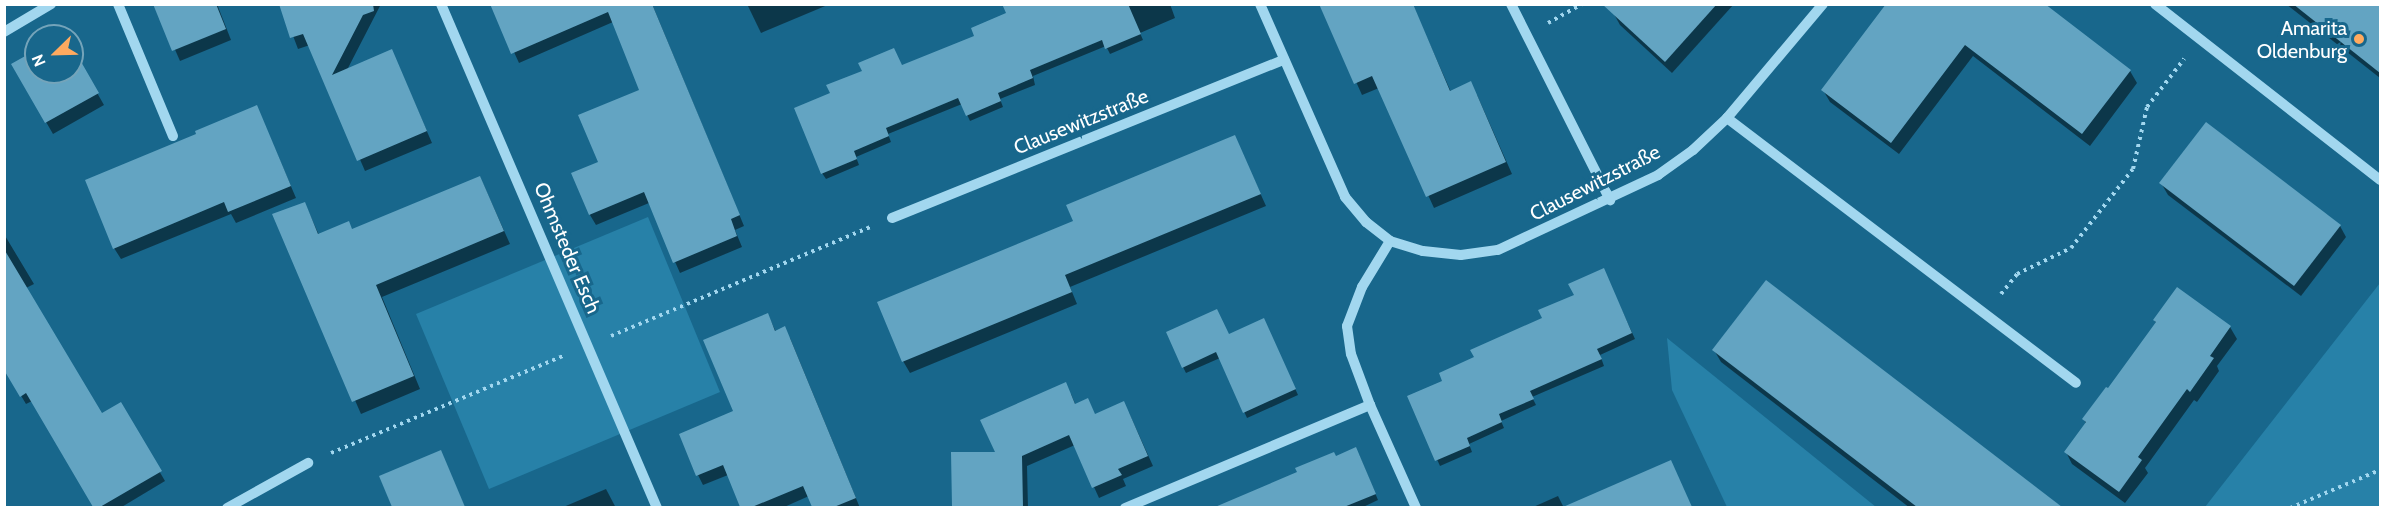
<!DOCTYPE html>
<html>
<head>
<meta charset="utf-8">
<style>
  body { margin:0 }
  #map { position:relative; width:2385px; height:512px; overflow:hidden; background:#18678c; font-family:Cabin,sans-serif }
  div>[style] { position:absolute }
  .green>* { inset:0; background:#2781a8 }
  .shadow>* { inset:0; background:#0007 }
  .building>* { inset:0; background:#63a4c2 }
  .path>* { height:4px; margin-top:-2px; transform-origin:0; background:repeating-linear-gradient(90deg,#a2d7ef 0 3px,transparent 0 7.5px) }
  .minor>* { height:10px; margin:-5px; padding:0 5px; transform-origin:5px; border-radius:5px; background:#a2d7ef }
  .dots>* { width:16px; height:16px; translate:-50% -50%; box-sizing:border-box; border:3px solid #18678c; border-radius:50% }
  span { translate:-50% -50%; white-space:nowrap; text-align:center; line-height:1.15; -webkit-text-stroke:6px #18678c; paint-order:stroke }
  .poi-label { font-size:20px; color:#fff }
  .right { translate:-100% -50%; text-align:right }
  .street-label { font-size:20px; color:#fff }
  .frame { position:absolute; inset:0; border:6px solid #fff; pointer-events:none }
  .north { position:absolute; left:24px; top:24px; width:60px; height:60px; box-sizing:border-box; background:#18678c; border:2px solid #74a4ba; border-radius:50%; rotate:247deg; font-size:16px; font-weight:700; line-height:24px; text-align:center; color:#fff }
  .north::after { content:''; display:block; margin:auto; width:21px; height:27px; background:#ffaa5f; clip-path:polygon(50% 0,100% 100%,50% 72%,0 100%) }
</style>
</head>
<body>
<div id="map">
  <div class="green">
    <div style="clip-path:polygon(648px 217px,720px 392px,489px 489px,416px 314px)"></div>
    <div style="clip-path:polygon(2380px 283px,2380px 507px,2205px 507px)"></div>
    <div style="clip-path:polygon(1667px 338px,1876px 507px,1727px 507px,1672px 390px)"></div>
  </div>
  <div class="shadow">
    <div style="clip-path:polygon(155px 4px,217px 4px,231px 40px,180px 61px)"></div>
    <div style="clip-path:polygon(281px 4px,381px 4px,347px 70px,392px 51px,432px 143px,365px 171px,310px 45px,298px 49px)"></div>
    <div style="clip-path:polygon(652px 4px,744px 226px,735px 230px,742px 247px,680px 273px,649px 203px,596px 225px,590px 215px,600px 163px,641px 91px,613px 22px,519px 63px,493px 6px)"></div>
    <div style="clip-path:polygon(747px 4px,830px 4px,761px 33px)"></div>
    <div style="clip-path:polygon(1008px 4px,1170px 4px,1175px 18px,1140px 33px,1143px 40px,1110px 54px,1106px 46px,1033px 76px,1035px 85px,1000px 99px,1003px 107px,970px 121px,962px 104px,888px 134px,891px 142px,856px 157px,859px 165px,826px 179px,822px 173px,902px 67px,976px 36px,1008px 14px)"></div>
    <div style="clip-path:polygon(1321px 4px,1412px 4px,1451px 92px,1477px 95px,1512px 174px,1434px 208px,1379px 88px,1362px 95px)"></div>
    <div style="clip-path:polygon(1622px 4px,1734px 4px,1672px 73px,1620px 25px,1614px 14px)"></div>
    <div style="clip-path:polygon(1888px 4px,2130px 71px,2137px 83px,2090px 146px,1973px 56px,1899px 154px,1830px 102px,1823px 90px)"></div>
    <div style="clip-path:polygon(2286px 4px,2380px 4px,2380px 78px)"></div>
    <div style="clip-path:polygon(72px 49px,104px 105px,53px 134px,13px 65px,36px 52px,36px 72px,72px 72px)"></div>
    <div style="clip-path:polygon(257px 107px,296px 198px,236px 223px,231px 214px,121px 259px,114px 248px,198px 135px)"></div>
    <div style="clip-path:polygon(1235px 137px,1266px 206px,1070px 287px,1077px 304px,910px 373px,903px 361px,1075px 222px)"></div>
    <div style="clip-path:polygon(480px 177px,510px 244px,382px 297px,420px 389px,361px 414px,274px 215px,305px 204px,319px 235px,353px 231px)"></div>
    <div style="clip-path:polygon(2161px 183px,2340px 226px,2346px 237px,2301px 296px,2168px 195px)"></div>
    <div style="clip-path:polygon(4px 234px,34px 284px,26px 288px,101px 415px,120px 404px,165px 481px,120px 508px,95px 508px,32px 401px,26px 404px,4px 367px)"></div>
    <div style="clip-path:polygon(1606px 276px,1635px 339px,1600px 355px,1604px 366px,1532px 397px,1536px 405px,1501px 421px,1504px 428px,1469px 444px,1472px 452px,1440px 466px,1409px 397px,1444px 381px,1476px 358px,1544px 318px)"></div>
    <div style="clip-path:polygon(2177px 289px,2230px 327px,2237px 339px,2217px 366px,2219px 371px,2197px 402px,2194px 400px,2145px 468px,2148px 473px,2125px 503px,2072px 464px,2066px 452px,2086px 424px,2084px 419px,2109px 390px,2157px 324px,2154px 320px)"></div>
    <div style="clip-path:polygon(768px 315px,776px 332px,790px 338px,860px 508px,813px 508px,809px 496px,782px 508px,742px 508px,728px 475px,703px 485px,698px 475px,735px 412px)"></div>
    <div style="clip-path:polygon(1267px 326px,1298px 395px,1247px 418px,1220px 358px,1186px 373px,1183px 367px,1229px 335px)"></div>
    <div style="clip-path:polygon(1714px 350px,2044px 496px,2051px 507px,1910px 508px,1721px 362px)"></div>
    <div style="clip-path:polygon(1071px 394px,1076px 406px,1095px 416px,1129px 413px,1153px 466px,1123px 479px,1126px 486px,1099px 498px,1075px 445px,1027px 466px,1028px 508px,953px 508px,953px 454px,997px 454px)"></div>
    <div style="clip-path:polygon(440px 452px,465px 508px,394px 508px,381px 477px)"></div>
    <div style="clip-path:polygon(1359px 455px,1378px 500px,1361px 508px,1227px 508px,1336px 457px)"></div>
    <div style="clip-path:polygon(1671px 462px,1691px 508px,1567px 508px)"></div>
    <div style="clip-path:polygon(606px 489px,616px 508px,561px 508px)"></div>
    <div style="clip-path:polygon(1558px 496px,1564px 508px,1531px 508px)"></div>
  </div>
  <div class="building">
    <div style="clip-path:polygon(153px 4px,216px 4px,226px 29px,172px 51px)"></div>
    <div style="clip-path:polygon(279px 4px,373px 4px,374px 11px,363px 15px,332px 75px,392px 49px,427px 131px,357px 161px,303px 34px,290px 38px)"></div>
    <div style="clip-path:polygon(490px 4px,652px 4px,740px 215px,731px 219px,737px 236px,673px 263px,644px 192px,589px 215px,571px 173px,598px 162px,578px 115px,639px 90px,608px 12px,511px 54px)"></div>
    <div style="clip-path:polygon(1002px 4px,1128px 4px,1141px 34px,1105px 49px,1102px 40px,1030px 70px,1033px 78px,998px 93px,1001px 101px,966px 116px,958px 98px,886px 128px,889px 136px,854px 151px,857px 159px,821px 174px,794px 108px,830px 93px,826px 85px,862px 71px,858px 63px,894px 48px,902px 65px,974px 36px,971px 28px,1006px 13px)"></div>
    <div style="clip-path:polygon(1319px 4px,1413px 4px,1450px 91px,1471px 81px,1506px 162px,1426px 197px,1372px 76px,1354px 84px)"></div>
    <div style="clip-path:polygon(1602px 4px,1717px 4px,1665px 62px)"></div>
    <div style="clip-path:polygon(1886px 4px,2045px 4px,2131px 70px,2082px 134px,1965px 45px,1891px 143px,1821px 90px)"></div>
    <div style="clip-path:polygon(2293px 4px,2380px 4px,2380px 73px)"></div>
    <div style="clip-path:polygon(72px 46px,99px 93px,45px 123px,11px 64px,36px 50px,36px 72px,72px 72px)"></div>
    <div style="clip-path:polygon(257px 105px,291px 186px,228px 212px,224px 202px,113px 249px,85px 180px,196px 134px,195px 131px)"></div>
    <div style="clip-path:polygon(2206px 122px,2341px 225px,2294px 286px,2159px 183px)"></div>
    <div style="clip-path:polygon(1235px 135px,1261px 194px,1065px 275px,1072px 292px,902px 362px,877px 302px,1073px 221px,1066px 205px)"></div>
    <div style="clip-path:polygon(480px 176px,504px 231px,376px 285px,414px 376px,352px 402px,272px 214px,305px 202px,318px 234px,349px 221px,352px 229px)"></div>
    <div style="clip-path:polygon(4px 249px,102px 413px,121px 402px,162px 471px,100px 507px,93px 507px,26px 393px,20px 397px,4px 370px)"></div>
    <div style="clip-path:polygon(1604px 268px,1632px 333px,1597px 349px,1602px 359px,1530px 391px,1534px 399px,1499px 414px,1502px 422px,1467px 438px,1470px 446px,1435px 461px,1407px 396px,1442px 381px,1439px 373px,1474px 357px,1470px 350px,1542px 318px,1538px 310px,1574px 295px,1568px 284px)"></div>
    <div style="clip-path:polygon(1766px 280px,2062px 507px,1917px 507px,1712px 350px)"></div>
    <div style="clip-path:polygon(2177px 287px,2231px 326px,2210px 356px,2214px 358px,2190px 392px,2187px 389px,2138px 457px,2142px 460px,2119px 492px,2064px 452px,2086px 422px,2082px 419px,2106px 387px,2108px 388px,2156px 322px,2153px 320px)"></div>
    <div style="clip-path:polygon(1217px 309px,1229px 334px,1264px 318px,1296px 389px,1243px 413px,1216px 352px,1182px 368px,1166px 332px)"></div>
    <div style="clip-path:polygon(768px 313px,775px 331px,785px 326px,856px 498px,834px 507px,812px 507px,803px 486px,752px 507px,740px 507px,723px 465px,696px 476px,679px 434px,733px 411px,703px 340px)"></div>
    <div style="clip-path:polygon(1066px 382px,1075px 404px,1088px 398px,1095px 414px,1124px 401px,1148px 456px,1118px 469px,1122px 475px,1092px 488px,1069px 435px,1022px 456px,1023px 507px,952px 507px,951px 452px,995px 452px,980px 420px)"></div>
    <div style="clip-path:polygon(1356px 447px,1376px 494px,1344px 507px,1215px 507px,1297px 472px,1295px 468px,1334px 452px,1336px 456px)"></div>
    <div style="clip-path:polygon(441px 450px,465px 507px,392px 507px,379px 476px)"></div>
    <div style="clip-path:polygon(1671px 460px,1692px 507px,1563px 507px)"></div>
  </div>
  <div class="path">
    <div style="left:1548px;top:23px;width:39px;rotate:-29deg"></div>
    <div style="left:2001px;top:294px;width:26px;rotate:-51deg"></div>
    <div style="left:2017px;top:274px;width:60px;rotate:-25.7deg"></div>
    <div style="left:2071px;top:248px;width:100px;rotate:-51.9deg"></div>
    <div style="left:2133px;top:169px;width:64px;rotate:-77.3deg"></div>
    <div style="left:2147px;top:107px;width:61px;rotate:-52.4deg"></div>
    <div style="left:611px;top:336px;width:281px;rotate:-22.8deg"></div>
    <div style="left:331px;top:453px;width:254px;rotate:-22.7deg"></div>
    <div style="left:2290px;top:508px;width:98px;rotate:-22.9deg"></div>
  </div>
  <div class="minor">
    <div style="left:118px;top:4px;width:143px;rotate:67.4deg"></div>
    <div style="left:441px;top:4px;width:548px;rotate:66.8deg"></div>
    <div style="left:1260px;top:4px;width:211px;rotate:66.2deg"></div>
    <div style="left:1345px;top:197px;width:33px;rotate:50deg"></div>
    <div style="left:1366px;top:222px;width:31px;rotate:38deg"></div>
    <div style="left:1390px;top:241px;width:34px;rotate:17deg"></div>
    <div style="left:1423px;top:251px;width:38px;rotate:6deg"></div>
    <div style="left:1461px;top:255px;width:37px;rotate:-8deg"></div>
    <div style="left:1498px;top:250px;width:177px;rotate:-25.1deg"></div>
    <div style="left:1658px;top:175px;width:43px;rotate:-35.5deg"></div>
    <div style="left:1693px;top:150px;width:47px;rotate:-43.3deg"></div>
    <div style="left:1727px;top:118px;width:149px;rotate:-49.9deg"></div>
    <div style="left:1511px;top:4px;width:220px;rotate:63.2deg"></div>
    <div style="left:2155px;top:4px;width:286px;rotate:38deg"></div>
    <div style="left:4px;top:32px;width:55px;rotate:-30.8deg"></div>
    <div style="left:1727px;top:118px;width:438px;rotate:37.2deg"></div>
    <div style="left:892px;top:218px;width:423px;rotate:-22deg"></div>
    <div style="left:1390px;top:241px;width:54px;rotate:121.3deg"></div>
    <div style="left:1362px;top:287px;width:42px;rotate:111deg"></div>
    <div style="left:1347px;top:326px;width:28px;rotate:82deg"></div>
    <div style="left:1351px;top:354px;width:54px;rotate:69.6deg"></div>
    <div style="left:1370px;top:405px;width:113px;rotate:65.9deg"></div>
    <div style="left:227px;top:508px;width:93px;rotate:-29.1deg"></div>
    <div style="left:1125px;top:508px;width:266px;rotate:-22.8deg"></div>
  </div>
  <div class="dots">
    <div style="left:2359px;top:39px;background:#ffaa5f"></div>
  </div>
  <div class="poi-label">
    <span class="right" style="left:2347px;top:40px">Amarita<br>Oldenburg</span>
  </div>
  <div class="street-label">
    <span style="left:1081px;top:122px;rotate:-22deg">Clausewitzstraße</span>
    <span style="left:1595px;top:183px;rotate:-27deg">Clausewitzstraße</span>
    <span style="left:567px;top:248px;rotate:67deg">Ohmsteder Esch</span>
  </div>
  <div class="frame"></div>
  <div class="north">N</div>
</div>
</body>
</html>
